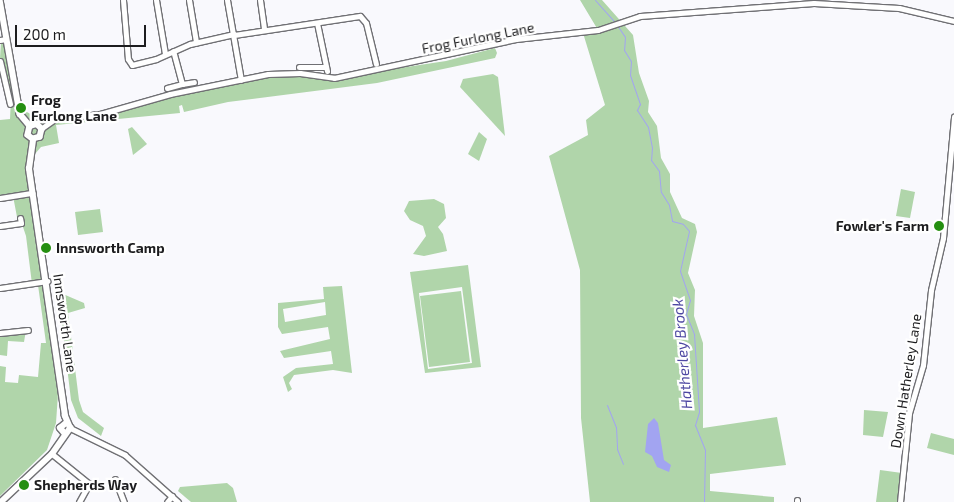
<!DOCTYPE html>
<html>
<head>
<meta charset="utf-8">
<style>
  body { margin:0 }
  #map { position:relative; width:954px; height:502px; overflow:hidden; background:#f9f9fd; font-family:"Exo 2",sans-serif }
  div>[style] { position:absolute }
  .green>* { inset:0; background:#b0d5aa }
  .water>* { inset:0; background:#a2a4f1 }
  .stream>* { height:1px; margin:-0.5px; padding:0 0.5px; transform-origin:0.5px; border-radius:0.5px; background:#a2a4f1 }
  .roads { filter:drop-shadow(1px 0 #707074) drop-shadow(-1px 0 #707074) drop-shadow(0 1px #707074) drop-shadow(0 -1px #707074) }
  .minor>* { height:5px; margin:-2.5px; padding:0 2.5px; transform-origin:2.5px; border-radius:2.5px; background:#fff }
  .tertiary>* { height:5.5px; margin:-2.75px; padding:0 2.75px; transform-origin:2.75px; border-radius:2.75px; background:#fff }
  .dots>* { width:14px; height:14px; translate:-50% -50%; box-sizing:border-box; border:2px solid #fff; border-radius:50% }
  span { translate:-50% -50%; white-space:nowrap; text-align:center; line-height:1.15; -webkit-text-stroke:4.5px #fff; paint-order:stroke }
  .street-label { font-size:14px; color:#1d1d1f }
  .poi-label { font-size:14px; color:#1d1d1f; font-weight:700 }
  .left { translate:0 -50%; text-align:left }
  .right { translate:-100% -50%; text-align:right }
  .water-label { font-size:15px; color:#4e48a2; font-style:italic }
  .scale { position:absolute; left:15px; top:25px; width:131px; height:22px; box-sizing:border-box; border:2px solid #1d1d1f; border-top:0; padding-left:6px; font-size:15px; line-height:18px; white-space:nowrap; color:#1d1d1f; -webkit-text-stroke:4px #fff; paint-order:stroke }
</style>
</head>
<body>
<div id="map">
  <div class="green">
    <div style="clip-path:polygon(580px 0,602px 0,633px 35px,639px 73px,649px 101px,648px 112px,657px 126px,661px 158px,670px 174px,670px 192px,682px 218px,695px 224px,697px 232px,688px 273px,695px 290px,694px 316px,703px 343px,703px 428px,777px 417px,786px 465px,710px 474px,710px 491px,774px 497px,774px 502px,590px 502px,581px 418px,580px 270px,549px 156px,588px 135px,586px 120px,605px 105px,583px 33px,598px 30px)"></div>
    <div style="clip-path:polygon(1px 42px,6px 46px,16px 106px,45px 122px,55px 119px,86px 117px,170px 94px,281px 72px,334px 78px,446px 61px,495px 48px,497px 53px,495px 58px,377px 83px,228px 102px,184px 112px,182px 105px,179px 106px,180px 113px,56px 125px,59px 143px,41px 147px,34px 155px,30px 154px,29px 161px,47px 281px,32px 284px,26px 236px,20px 218px,17px 217px,13px 196px,0 198px,0 120px,10px 119px,11px 97px,5px 66px,0 58px)"></div>
    <div style="clip-path:polygon(493px 74px,498px 77px,505px 136px,460px 87px,463px 79px)"></div>
    <div style="clip-path:polygon(132px 127px,147px 144px,133px 155px,128px 129px)"></div>
    <div style="clip-path:polygon(479px 132px,487px 139px,479px 161px,468px 154px)"></div>
    <div style="clip-path:polygon(901px 189px,915px 192px,910px 218px,896px 216px)"></div>
    <div style="clip-path:polygon(434px 199px,444px 204px,446px 218px,438px 227px,443px 234px,447px 251px,424px 256px,413px 254px,426px 236px,423px 226px,410px 220px,404px 211px,409px 201px)"></div>
    <div style="clip-path:polygon(100px 209px,103px 232px,78px 235px,75px 212px)"></div>
    <div style="clip-path:polygon(evenodd,468px 265px,481px 367px,425px 373px,410px 272px,468px 265px,462px 287px,472px 363px,428px 369px,419px 293px,462px 287px)"></div>
    <div style="clip-path:polygon(38px 285px,44px 285px,58px 394px,56px 423px,47px 450px,0 496px,0 366px,6px 367px,5px 382px,18px 383px,19px 375px,38px 377px,41px 343px,46px 343px)"></div>
    <div style="clip-path:polygon(evenodd,342px 286px,352px 373px,333px 370px,294px 375px,289px 383px,292px 389px,288px 392px,283px 377px,296px 368px,333px 364px,331px 351px,284px 358px,280px 351px,330px 339px,328px 327px,282px 334px,278px 327px,278px 303px,324px 299px,323px 287px,342px 286px,325px 302px,326px 315px,285px 322px,283px 309px,325px 302px)"></div>
    <div style="clip-path:polygon(461px 291px,470px 362px,429px 367px,420px 296px)"></div>
    <div style="clip-path:polygon(63px 294px,84px 303px,85px 308px,68px 313px,79px 400px,83px 412px,104px 428px,101px 436px,78px 418px,71px 400px,59px 300px)"></div>
    <div style="clip-path:polygon(26px 330px,24px 342px,8px 341px,7px 356px,0 355px,0 333px)"></div>
    <div style="clip-path:polygon(864px 410px,888px 412px,883px 437px,863px 435px)"></div>
    <div style="clip-path:polygon(931px 433px,954px 439px,954px 455px,927px 448px)"></div>
    <div style="clip-path:polygon(880px 470px,902px 473px,900px 502px,876px 502px)"></div>
    <div style="clip-path:polygon(227px 483px,233px 488px,237px 502px,191px 502px,178px 491px,180px 487px)"></div>
  </div>
  <div class="water">
    <div style="clip-path:polygon(654px 418px,658px 423px,664px 460px,671px 465px,669px 472px,657px 467px,652px 456px,645px 452px,648px 424px)"></div>
  </div>
  <div class="stream">
    <div style="left:595px;top:0;width:30px;rotate:48deg"></div>
    <div style="left:617px;top:25px;width:14px;rotate:56deg"></div>
    <div style="left:625px;top:37px;width:13px;rotate:94deg"></div>
    <div style="left:624px;top:50px;width:13px;rotate:58deg"></div>
    <div style="left:631px;top:61px;width:14px;rotate:94deg"></div>
    <div style="left:630px;top:75px;width:31px;rotate:71deg"></div>
    <div style="left:640px;top:104px;width:7px;rotate:117deg"></div>
    <div style="left:637px;top:110px;width:20px;rotate:57deg"></div>
    <div style="left:648px;top:127px;width:20px;rotate:79deg"></div>
    <div style="left:652px;top:147px;width:13px;rotate:94deg"></div>
    <div style="left:651px;top:160px;width:14px;rotate:54deg"></div>
    <div style="left:659px;top:171px;width:21px;rotate:85deg"></div>
    <div style="left:661px;top:192px;width:15px;rotate:58deg"></div>
    <div style="left:669px;top:205px;width:16px;rotate:79deg"></div>
    <div style="left:672px;top:221px;width:11px;rotate:15deg"></div>
    <div style="left:683px;top:224px;width:9px;rotate:49deg"></div>
    <div style="left:689px;top:231px;width:41px;rotate:102.7deg"></div>
    <div style="left:680px;top:271px;width:31px;rotate:71deg"></div>
    <div style="left:690px;top:300px;width:15px;rotate:106deg"></div>
    <div style="left:686px;top:314px;width:22px;rotate:68deg"></div>
    <div style="left:694px;top:334px;width:78px;rotate:86.3deg"></div>
    <div style="left:699px;top:412px;width:14px;rotate:107deg"></div>
    <div style="left:695px;top:425px;width:27px;rotate:68deg"></div>
    <div style="left:705px;top:450px;width:52px;rotate:91.1deg"></div>
    <div style="left:607px;top:405px;width:24px;rotate:68deg"></div>
    <div style="left:616px;top:427px;width:22px;rotate:87deg"></div>
    <div style="left:617px;top:449px;width:16px;rotate:68deg"></div>
  </div>
  <div class="roads">
    <div class="minor">
      <div style="left:123px;top:0;width:59px;rotate:85.2deg"></div>
      <div style="left:128px;top:59px;width:7px;rotate:56deg"></div>
      <div style="left:132px;top:65px;width:25px;rotate:-14deg"></div>
      <div style="left:156px;top:59px;width:37px;rotate:-24deg"></div>
      <div style="left:190px;top:44px;width:45px;rotate:-12.8deg"></div>
      <div style="left:156px;top:0;width:55px;rotate:80.5deg"></div>
      <div style="left:189px;top:0;width:43px;rotate:80.5deg"></div>
      <div style="left:227px;top:0;width:81px;rotate:80.1deg"></div>
      <div style="left:260px;top:0;width:30px;rotate:82deg"></div>
      <div style="left:317px;top:23px;width:49px;rotate:78.2deg"></div>
      <div style="left:234px;top:35px;width:127px;rotate:-8.6deg"></div>
      <div style="left:360px;top:16px;width:9px;rotate:49deg"></div>
      <div style="left:366px;top:23px;width:42px;rotate:76.3deg"></div>
      <div style="left:0;top:40px;width:6px;rotate:-9deg"></div>
      <div style="left:0;top:61px;width:44px;rotate:76.9deg"></div>
      <div style="left:299px;top:67px;width:27px"></div>
      <div style="left:182px;top:84px;width:12px;rotate:-9deg"></div>
      <div style="left:167px;top:88px;width:16px;rotate:-15deg"></div>
      <div style="left:182px;top:84px;width:34px;rotate:-105deg"></div>
      <div style="left:42px;top:128px;width:16px;rotate:-35deg"></div>
      <div style="left:55px;top:119px;width:45px;rotate:-6.3deg"></div>
      <div style="left:100px;top:114px;width:73px;rotate:-15.9deg"></div>
      <div style="left:170px;top:94px;width:100px;rotate:-11.5deg"></div>
      <div style="left:268px;top:74px;width:32px;rotate:-2deg"></div>
      <div style="left:300px;top:73px;width:34px;rotate:8deg"></div>
      <div style="left:334px;top:78px;width:186px;rotate:-12.1deg"></div>
      <div style="left:516px;top:39px;width:82px;rotate:-6.3deg"></div>
      <div style="left:598px;top:30px;width:44px;rotate:-18.4deg"></div>
      <div style="left:640px;top:16px;width:174px;rotate:-4.3deg"></div>
      <div style="left:814px;top:3px;width:85px;rotate:3.4deg"></div>
      <div style="left:899px;top:8px;width:57px;rotate:13.3deg"></div>
      <div style="left:0;top:198px;width:33px;rotate:-9deg"></div>
      <div style="left:0;top:226px;width:21px;rotate:-8deg"></div>
      <div style="left:21px;top:223px;width:5px;rotate:-101deg"></div>
      <div style="left:0;top:288px;width:48px;rotate:-8.5deg"></div>
      <div style="left:0;top:333px;width:28px;rotate:-6deg"></div>
      <div style="left:70px;top:428px;width:61px;rotate:26.1deg"></div>
      <div style="left:125px;top:455px;width:71px;rotate:41.6deg"></div>
      <div style="left:52px;top:454px;width:53px;rotate:38.8deg"></div>
      <div style="left:115px;top:479px;width:25px;rotate:69deg"></div>
      <div style="left:797px;top:500px;width:2px;rotate:90deg"></div>
      <div style="left:79px;top:502px;width:21px;rotate:-61deg"></div>
      <div style="left:167px;top:502px;width:8px;rotate:-50deg"></div>
      <div style="left:900px;top:502px;width:89px;rotate:-84.2deg"></div>
      <div style="left:909px;top:413px;width:50px;rotate:-73.7deg"></div>
      <div style="left:923px;top:365px;width:75px;rotate:-83.9deg"></div>
      <div style="left:931px;top:290px;width:53px;rotate:-77deg"></div>
      <div style="left:943px;top:238px;width:122px;rotate:-84.8deg"></div>
    </div>
    <div class="tertiary">
      <div style="left:0;top:0;width:116px;rotate:80deg"></div>
      <div style="left:20px;top:114px;width:16px;rotate:50deg"></div>
      <div style="left:30px;top:126px;width:7px;rotate:-16deg"></div>
      <div style="left:37px;top:124px;width:7px;rotate:45deg"></div>
      <div style="left:42px;top:129px;width:8px;rotate:104deg"></div>
      <div style="left:40px;top:137px;width:7px;rotate:164deg"></div>
      <div style="left:30px;top:126px;width:9px;rotate:103deg"></div>
      <div style="left:28px;top:135px;width:6px;rotate:39deg"></div>
      <div style="left:64px;top:433px;width:6px;rotate:-129deg"></div>
      <div style="left:60px;top:428px;width:8px;rotate:-40deg"></div>
      <div style="left:1px;top:502px;width:70px;rotate:-43.3deg"></div>
      <div style="left:52px;top:454px;width:32px;rotate:-55deg"></div>
      <div style="left:70px;top:428px;width:13px;rotate:-113deg"></div>
      <div style="left:65px;top:416px;width:250px;rotate:-98.3deg"></div>
      <div style="left:29px;top:169px;width:30px;rotate:-82deg"></div>
    </div>
  </div>
  <div class="dots">
    <div style="left:21px;top:108px;background:#258f11"></div>
    <div style="left:939px;top:226px;background:#258f11"></div>
    <div style="left:46px;top:248px;background:#258f11"></div>
    <div style="left:24px;top:485px;background:#258f11"></div>
  </div>
  <div class="street-label">
    <span style="left:478px;top:38px;rotate:-11deg">Frog Furlong Lane</span>
    <span style="left:65px;top:323px;rotate:82deg">Innsworth Lane</span>
    <span style="left:906px;top:381px;rotate:-81deg">Down Hatherley Lane</span>
  </div>
  <div class="poi-label">
    <span class="left" style="left:31px;top:108px">Frog<br>Furlong Lane</span>
    <span class="right" style="left:929px;top:226px">Fowler's Farm</span>
    <span class="left" style="left:56px;top:248px">Innsworth Camp</span>
    <span class="left" style="left:34px;top:485px">Shepherds Way</span>
  </div>
  <div class="water-label">
    <span style="left:682px;top:354px;rotate:-95deg">Hatherley Brook</span>
  </div>
  <div class="scale">200 m</div>
</div>
</body>
</html>
